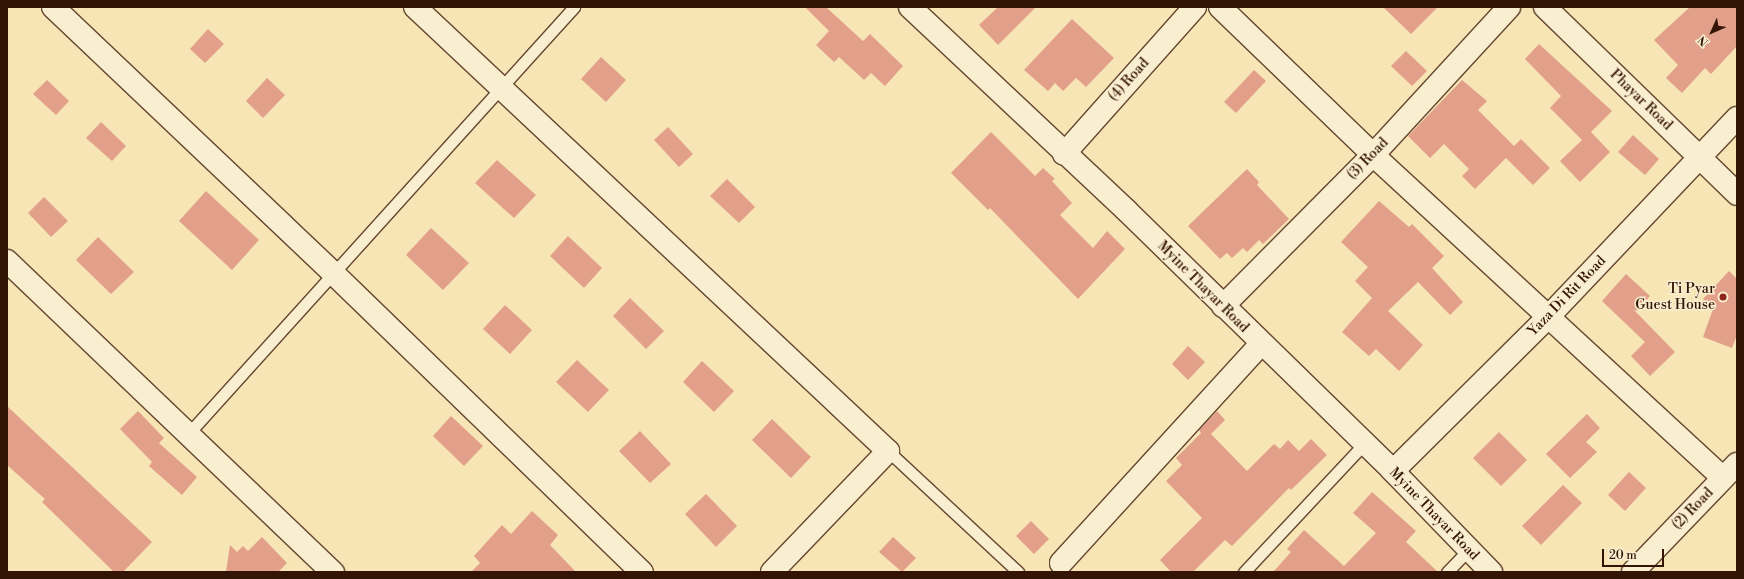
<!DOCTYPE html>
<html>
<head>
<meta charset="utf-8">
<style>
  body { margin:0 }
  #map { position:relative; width:1744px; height:579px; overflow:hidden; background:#f7e5b6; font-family:"Libre Bodoni",serif }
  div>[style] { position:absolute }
  .building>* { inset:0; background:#e2a08a }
  .roads { filter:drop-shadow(1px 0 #654830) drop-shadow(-1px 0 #654830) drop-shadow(0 1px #654830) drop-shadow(0 -1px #654830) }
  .service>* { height:11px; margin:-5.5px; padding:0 5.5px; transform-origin:5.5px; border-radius:5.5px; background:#faeed0 }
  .minor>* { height:22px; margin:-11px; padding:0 11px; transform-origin:11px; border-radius:11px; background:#faeed0 }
  .dots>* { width:11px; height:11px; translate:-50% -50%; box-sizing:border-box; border:2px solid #faeed0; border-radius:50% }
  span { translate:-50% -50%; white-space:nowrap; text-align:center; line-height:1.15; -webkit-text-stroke:3px #faeed0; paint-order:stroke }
  .street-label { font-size:14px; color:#341404 }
  .poi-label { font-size:14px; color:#341404 }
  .right { translate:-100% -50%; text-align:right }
  .frame { position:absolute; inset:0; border:8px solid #341404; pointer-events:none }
  .north { position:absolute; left:1692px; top:12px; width:40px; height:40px; -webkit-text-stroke:3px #faeed0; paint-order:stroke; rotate:225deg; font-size:11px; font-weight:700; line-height:16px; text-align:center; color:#341404 }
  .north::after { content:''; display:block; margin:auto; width:14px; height:18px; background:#341404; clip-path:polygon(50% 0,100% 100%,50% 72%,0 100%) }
  .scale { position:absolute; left:1602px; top:549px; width:62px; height:18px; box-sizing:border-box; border:2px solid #341404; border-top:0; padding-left:5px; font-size:12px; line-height:14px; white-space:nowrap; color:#341404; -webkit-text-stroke:3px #faeed0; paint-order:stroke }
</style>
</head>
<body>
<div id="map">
  <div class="building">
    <div style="clip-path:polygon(805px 7px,826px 7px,863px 41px,870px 34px,903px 66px,885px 86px,871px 73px,864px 80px,839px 57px,834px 62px,816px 45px,829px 31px)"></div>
    <div style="clip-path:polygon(998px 7px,1036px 7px,998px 45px,979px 25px)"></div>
    <div style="clip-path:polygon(1383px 7px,1438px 7px,1411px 34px)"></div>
    <div style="clip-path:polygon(1690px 7px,1737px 7px,1737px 46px,1711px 74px,1705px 68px,1682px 93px,1666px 78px,1678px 65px,1654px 40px)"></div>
    <div style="clip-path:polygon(1072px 19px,1114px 58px,1086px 87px,1076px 78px,1063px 91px,1055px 83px,1048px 91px,1024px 70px)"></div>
    <div style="clip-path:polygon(208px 29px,224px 44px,205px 63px,190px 49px)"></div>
    <div style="clip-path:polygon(1539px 44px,1612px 111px,1591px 132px,1610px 152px,1580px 182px,1560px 161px,1582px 140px,1550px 108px,1561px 96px,1525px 59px)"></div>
    <div style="clip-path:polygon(1406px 51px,1427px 71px,1412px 86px,1391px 66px)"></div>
    <div style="clip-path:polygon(601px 57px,626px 80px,606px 102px,581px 79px)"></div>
    <div style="clip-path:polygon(1254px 70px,1266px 81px,1236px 113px,1224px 102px)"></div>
    <div style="clip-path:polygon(267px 78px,285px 95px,263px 118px,246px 101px)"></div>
    <div style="clip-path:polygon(47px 80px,69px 101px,56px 115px,33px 94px)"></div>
    <div style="clip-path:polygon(1462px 80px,1487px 101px,1478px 110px,1514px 146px,1521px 139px,1550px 168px,1533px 185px,1506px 158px,1475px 189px,1462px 176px,1469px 169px,1444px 144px,1430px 158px,1408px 136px)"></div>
    <div style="clip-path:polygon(101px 122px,126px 146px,112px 161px,86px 138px)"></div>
    <div style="clip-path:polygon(668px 127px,693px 154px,679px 167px,654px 140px)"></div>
    <div style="clip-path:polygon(991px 132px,1035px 176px,1043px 168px,1055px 179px,1052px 181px,1072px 203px,1060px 215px,1093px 248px,1107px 231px,1125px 249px,1078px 299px,990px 208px,988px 210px,951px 173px)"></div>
    <div style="clip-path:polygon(1633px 135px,1659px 159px,1645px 175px,1618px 152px)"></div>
    <div style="clip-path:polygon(497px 160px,536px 195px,514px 218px,475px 183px)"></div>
    <div style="clip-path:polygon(1247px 169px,1259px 182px,1257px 185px,1289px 219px,1263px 244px,1259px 240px,1247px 252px,1243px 248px,1232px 258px,1227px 253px,1220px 259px,1188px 226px)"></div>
    <div style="clip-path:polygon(727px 179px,755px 207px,739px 223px,710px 196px)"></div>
    <div style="clip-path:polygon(206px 191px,259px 240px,232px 270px,179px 221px)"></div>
    <div style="clip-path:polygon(44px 197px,68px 221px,51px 237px,28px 213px)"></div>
    <div style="clip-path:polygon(1379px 201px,1409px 227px,1412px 224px,1444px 256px,1432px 268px,1463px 302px,1450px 315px,1418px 282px,1388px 311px,1423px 345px,1399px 371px,1376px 349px,1369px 356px,1342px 332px,1372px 298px,1355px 281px,1368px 267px,1341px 242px)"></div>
    <div style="clip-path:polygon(431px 228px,469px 263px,443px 290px,406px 255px)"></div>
    <div style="clip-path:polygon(568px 236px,602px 268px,584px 288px,550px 256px)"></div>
    <div style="clip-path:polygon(98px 237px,134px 272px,111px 294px,76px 260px)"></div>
    <div style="clip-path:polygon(1729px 271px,1737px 279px,1737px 335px,1732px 348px,1703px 337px,1713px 309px,1703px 299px)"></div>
    <div style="clip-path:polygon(1626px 274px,1650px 296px,1636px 311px,1633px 309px,1675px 352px,1650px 376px,1631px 356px,1645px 342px,1602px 301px)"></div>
    <div style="clip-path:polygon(630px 298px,664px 331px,646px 349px,613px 316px)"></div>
    <div style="clip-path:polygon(505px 305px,532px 330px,510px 354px,483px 329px)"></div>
    <div style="clip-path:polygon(1188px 346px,1205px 362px,1188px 380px,1172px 364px)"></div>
    <div style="clip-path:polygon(577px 360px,609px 390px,588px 412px,556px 382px)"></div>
    <div style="clip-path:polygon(702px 361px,734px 391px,714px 412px,683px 382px)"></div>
    <div style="clip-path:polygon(7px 406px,152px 542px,123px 572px,114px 572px,42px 502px,45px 499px,7px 465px)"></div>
    <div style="clip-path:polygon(138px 411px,164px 438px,159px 443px,197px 477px,182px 495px,149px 466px,152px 462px,120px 429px)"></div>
    <div style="clip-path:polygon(1217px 411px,1225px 420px,1211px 434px,1247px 471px,1274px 444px,1280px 449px,1288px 440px,1299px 451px,1311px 439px,1327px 455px,1291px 490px,1289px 488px,1232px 546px,1225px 540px,1193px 572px,1171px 572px,1160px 560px,1202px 518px,1166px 481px,1182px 465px,1176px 458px,1201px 433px,1199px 430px)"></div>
    <div style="clip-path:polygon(1587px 414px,1600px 428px,1586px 442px,1597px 452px,1570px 478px,1546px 454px)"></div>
    <div style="clip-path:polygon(451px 416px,483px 446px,464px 466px,433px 436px)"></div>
    <div style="clip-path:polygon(772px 419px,811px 457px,791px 478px,752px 440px)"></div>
    <div style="clip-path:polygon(640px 431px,671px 464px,650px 483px,619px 451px)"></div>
    <div style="clip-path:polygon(1499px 432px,1527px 460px,1501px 486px,1473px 458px)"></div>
    <div style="clip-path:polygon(1629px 472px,1646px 488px,1625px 511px,1608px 495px)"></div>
    <div style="clip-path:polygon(1563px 485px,1582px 503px,1541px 545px,1522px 526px)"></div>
    <div style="clip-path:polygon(1372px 492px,1416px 531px,1406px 542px,1438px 572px,1273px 572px,1291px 552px,1287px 549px,1304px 530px,1344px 566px,1376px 533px,1353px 513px)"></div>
    <div style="clip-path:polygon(706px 494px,737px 526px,716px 547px,685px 514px)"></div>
    <div style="clip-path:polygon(532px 511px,558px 535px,550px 545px,576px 572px,471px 572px,480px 563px,474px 556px,502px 525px,511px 534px)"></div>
    <div style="clip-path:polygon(1031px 521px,1049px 539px,1034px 554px,1016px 536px)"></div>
    <div style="clip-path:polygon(262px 537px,287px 563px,278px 572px,226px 572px,230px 545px,237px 552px,243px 546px,248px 551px)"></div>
    <div style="clip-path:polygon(893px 537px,916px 558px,902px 572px,879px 552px)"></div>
  </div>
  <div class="roads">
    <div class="service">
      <div style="left:188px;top:434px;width:576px;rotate:-47.89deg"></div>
      <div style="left:888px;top:451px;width:178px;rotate:42.9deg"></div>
      <div style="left:1244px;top:572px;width:174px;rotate:-46.9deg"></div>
      <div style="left:1447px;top:572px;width:32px;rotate:-46deg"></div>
    </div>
    <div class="minor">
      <div style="left:53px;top:7px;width:386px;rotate:43.5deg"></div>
      <div style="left:333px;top:273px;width:430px;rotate:44.1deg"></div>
      <div style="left:415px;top:7px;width:649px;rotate:43.19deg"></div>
      <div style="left:888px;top:451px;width:168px;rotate:133.8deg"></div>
      <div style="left:910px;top:7px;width:296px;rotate:43.2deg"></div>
      <div style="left:1126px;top:210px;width:373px;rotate:44.3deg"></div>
      <div style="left:1393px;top:471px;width:141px;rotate:45.9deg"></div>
      <div style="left:1220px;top:7px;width:213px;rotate:44deg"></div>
      <div style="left:1373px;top:155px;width:476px;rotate:42.7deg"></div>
      <div style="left:1545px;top:7px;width:268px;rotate:44.2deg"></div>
      <div style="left:1064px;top:154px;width:197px;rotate:-48.3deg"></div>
      <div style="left:7px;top:261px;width:451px;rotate:43.7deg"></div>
      <div style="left:1223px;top:306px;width:213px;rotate:-45.2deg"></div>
      <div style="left:1373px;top:155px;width:201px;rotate:-47.4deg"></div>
      <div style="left:1393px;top:471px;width:220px;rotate:-44.8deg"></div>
      <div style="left:1549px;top:316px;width:273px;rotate:-46.5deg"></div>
      <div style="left:1061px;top:563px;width:297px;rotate:-47.6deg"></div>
      <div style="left:1633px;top:572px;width:150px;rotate:-46.1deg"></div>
    </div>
  </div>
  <div class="dots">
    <div style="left:1723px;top:297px;background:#8f2418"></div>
  </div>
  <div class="street-label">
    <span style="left:1129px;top:80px;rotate:-48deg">(4) Road</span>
    <span style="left:1641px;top:100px;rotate:44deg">Phayar Road</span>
    <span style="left:1368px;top:159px;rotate:-46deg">(3) Road</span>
    <span style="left:1203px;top:287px;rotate:45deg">Myine Thayar Road</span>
    <span style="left:1567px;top:296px;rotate:-46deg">Yaza Di Rit Road</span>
    <span style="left:1693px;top:509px;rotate:-46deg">(2) Road</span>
    <span style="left:1434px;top:514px;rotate:46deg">Myine Thayar Road</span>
  </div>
  <div class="poi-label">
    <span class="right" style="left:1715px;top:297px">Ti Pyar<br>Guest House</span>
  </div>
  <div class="frame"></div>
  <div class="north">N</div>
  <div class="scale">20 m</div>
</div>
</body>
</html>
